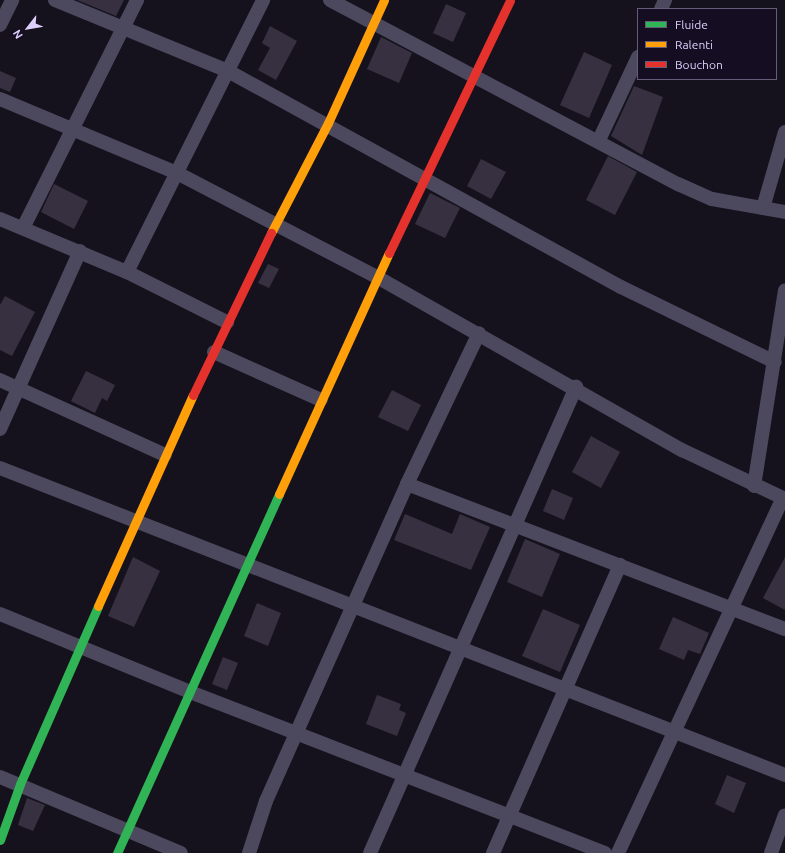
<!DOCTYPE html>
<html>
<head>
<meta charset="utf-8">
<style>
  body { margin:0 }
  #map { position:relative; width:785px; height:853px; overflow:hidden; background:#16121d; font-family:Ubuntu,sans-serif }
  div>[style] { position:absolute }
  .building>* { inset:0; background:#363040 }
  .street>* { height:14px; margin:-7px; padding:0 7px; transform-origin:7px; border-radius:7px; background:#4c485e }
  .fast>* { height:9px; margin:-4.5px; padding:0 4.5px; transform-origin:4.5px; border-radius:4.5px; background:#30b455 }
  .slow>* { height:9px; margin:-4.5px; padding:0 4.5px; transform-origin:4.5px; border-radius:4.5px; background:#ff9f0a }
  .jam>* { height:9px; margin:-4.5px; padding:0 4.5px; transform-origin:4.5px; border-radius:4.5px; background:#e5322d }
  span { translate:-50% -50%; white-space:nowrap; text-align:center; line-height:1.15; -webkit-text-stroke:3px #150e22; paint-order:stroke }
  .legend { position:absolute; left:637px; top:8px; width:140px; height:72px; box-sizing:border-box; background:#150e22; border:1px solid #655c7a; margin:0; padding:5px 7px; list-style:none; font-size:12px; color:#ddd0fe }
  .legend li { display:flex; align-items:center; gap:8px; height:20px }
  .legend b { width:20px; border:1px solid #655c7a }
  .north { position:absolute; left:8px; top:8px; width:40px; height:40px; -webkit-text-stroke:3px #150e22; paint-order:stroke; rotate:239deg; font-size:11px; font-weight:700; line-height:16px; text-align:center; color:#ddd0fe }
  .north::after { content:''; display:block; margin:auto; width:14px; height:18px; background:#ddd0fe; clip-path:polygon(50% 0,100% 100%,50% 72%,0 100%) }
</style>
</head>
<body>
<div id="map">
  <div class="building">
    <div style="clip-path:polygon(77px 0,124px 0,116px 16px)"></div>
    <div style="clip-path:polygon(446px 4px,466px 13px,453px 42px,433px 33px)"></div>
    <div style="clip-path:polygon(270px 26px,297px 41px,276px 80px,258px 70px,270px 48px,262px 43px)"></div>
    <div style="clip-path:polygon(381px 37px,412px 53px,399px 83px,367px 69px)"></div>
    <div style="clip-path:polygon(584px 52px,612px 65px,589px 118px,560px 105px)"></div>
    <div style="clip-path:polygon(0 71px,16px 78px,10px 92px,0 88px)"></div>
    <div style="clip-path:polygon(634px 86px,663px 97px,642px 155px,611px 136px)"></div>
    <div style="clip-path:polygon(608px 156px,637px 172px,615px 215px,586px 200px)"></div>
    <div style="clip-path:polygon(481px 159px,506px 172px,491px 199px,467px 186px)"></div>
    <div style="clip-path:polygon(54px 184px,88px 201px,74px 229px,41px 212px)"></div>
    <div style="clip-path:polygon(430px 193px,460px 208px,445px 238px,415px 224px)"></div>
    <div style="clip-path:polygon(268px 264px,279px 269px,269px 288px,258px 283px)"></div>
    <div style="clip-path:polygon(5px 296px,35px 312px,12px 356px,0 350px,0 305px)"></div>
    <div style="clip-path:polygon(86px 371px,115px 385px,107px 401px,102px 398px,95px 413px,71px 401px)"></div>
    <div style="clip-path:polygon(392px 390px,421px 405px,408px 431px,378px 417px)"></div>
    <div style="clip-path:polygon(591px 436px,620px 452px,601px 488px,572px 472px)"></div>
    <div style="clip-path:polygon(552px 489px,573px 498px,564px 520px,543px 511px)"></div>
    <div style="clip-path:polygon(405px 514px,452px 534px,460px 514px,490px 527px,471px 570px,394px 540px)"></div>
    <div style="clip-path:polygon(525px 539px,560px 554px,542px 597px,507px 582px)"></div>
    <div style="clip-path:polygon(133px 557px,160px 571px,134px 627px,108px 616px)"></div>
    <div style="clip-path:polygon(785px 557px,785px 610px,763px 598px)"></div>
    <div style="clip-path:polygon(257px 603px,281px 613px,268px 646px,244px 636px)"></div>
    <div style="clip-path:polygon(543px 609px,580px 625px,560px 672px,522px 656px)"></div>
    <div style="clip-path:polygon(673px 617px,709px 633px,700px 654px,688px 650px,684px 660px,659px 649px)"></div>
    <div style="clip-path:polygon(223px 657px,238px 663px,227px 690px,212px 684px)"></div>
    <div style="clip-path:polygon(377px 695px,401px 704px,399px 710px,406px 713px,397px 736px,366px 724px)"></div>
    <div style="clip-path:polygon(727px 775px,746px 783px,734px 813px,715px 804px)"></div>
    <div style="clip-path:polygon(27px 798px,45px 805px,33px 831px,18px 825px)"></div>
  </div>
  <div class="street">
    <div style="left:55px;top:0;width:187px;rotate:22.3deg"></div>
    <div style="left:228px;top:71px;width:448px;rotate:28.8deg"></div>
    <div style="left:621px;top:287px;width:171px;rotate:26deg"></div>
    <div style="left:330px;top:0;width:394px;rotate:27.9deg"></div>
    <div style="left:678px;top:184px;width:37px;rotate:24deg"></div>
    <div style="left:712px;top:199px;width:74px;rotate:10.1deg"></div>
    <div style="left:661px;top:9px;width:10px;rotate:-66deg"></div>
    <div style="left:0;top:25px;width:28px;rotate:-64deg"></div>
    <div style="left:0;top:99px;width:192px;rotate:22.7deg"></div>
    <div style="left:177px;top:173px;width:225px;rotate:27.5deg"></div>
    <div style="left:377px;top:277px;width:351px;rotate:29.6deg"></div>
    <div style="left:682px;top:450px;width:114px;rotate:25.4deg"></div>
    <div style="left:599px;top:140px;width:92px;rotate:-64.8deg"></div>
    <div style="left:763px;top:208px;width:79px;rotate:-73.9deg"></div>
    <div style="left:0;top:219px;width:138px;rotate:22.7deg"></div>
    <div style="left:127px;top:272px;width:112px;rotate:26.6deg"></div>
    <div style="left:23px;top:228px;width:255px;rotate:-63.4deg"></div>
    <div style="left:127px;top:272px;width:304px;rotate:-63.4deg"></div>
    <div style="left:214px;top:352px;width:117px;rotate:24.2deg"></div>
    <div style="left:0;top:380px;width:181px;rotate:24.4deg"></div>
    <div style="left:0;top:429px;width:195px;rotate:-65.8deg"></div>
    <div style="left:0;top:468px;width:843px;rotate:21.36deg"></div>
    <div style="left:407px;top:484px;width:405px;rotate:21deg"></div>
    <div style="left:754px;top:486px;width:198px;rotate:-81deg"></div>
    <div style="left:0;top:614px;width:205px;rotate:22.3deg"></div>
    <div style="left:190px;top:692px;width:445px;rotate:21.2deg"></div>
    <div style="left:0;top:777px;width:196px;rotate:22.8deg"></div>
    <div style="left:249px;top:853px;width:55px;rotate:-71.9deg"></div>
    <div style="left:266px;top:801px;width:347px;rotate:-66deg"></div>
    <div style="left:407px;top:484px;width:167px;rotate:-64.5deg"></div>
    <div style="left:370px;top:853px;width:510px;rotate:-66.15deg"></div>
    <div style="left:493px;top:853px;width:315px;rotate:-66.2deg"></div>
    <div style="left:618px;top:853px;width:391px;rotate:-65.1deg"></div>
    <div style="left:771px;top:853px;width:40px;rotate:-69.8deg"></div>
  </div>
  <div class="fast">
    <div style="left:0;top:840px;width:59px;rotate:-70.3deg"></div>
    <div style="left:20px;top:784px;width:194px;rotate:-66.3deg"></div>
    <div style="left:117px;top:853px;width:394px;rotate:-65.7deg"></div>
  </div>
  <div class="slow">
    <div style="left:271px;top:233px;width:124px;rotate:-62.6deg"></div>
    <div style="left:328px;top:123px;width:135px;rotate:-65.5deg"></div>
    <div style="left:279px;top:494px;width:265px;rotate:-65.5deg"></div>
    <div style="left:98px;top:606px;width:231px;rotate:-65.8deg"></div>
  </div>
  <div class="jam">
    <div style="left:389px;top:253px;width:280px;rotate:-64.4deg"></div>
    <div style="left:193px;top:395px;width:180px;rotate:-64.3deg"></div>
  </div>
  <ul class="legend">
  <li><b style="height:5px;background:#30b455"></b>Fluide</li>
  <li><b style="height:5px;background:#ff9f0a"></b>Ralenti</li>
  <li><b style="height:5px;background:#e5322d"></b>Bouchon</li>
  </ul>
  <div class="north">N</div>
</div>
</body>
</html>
